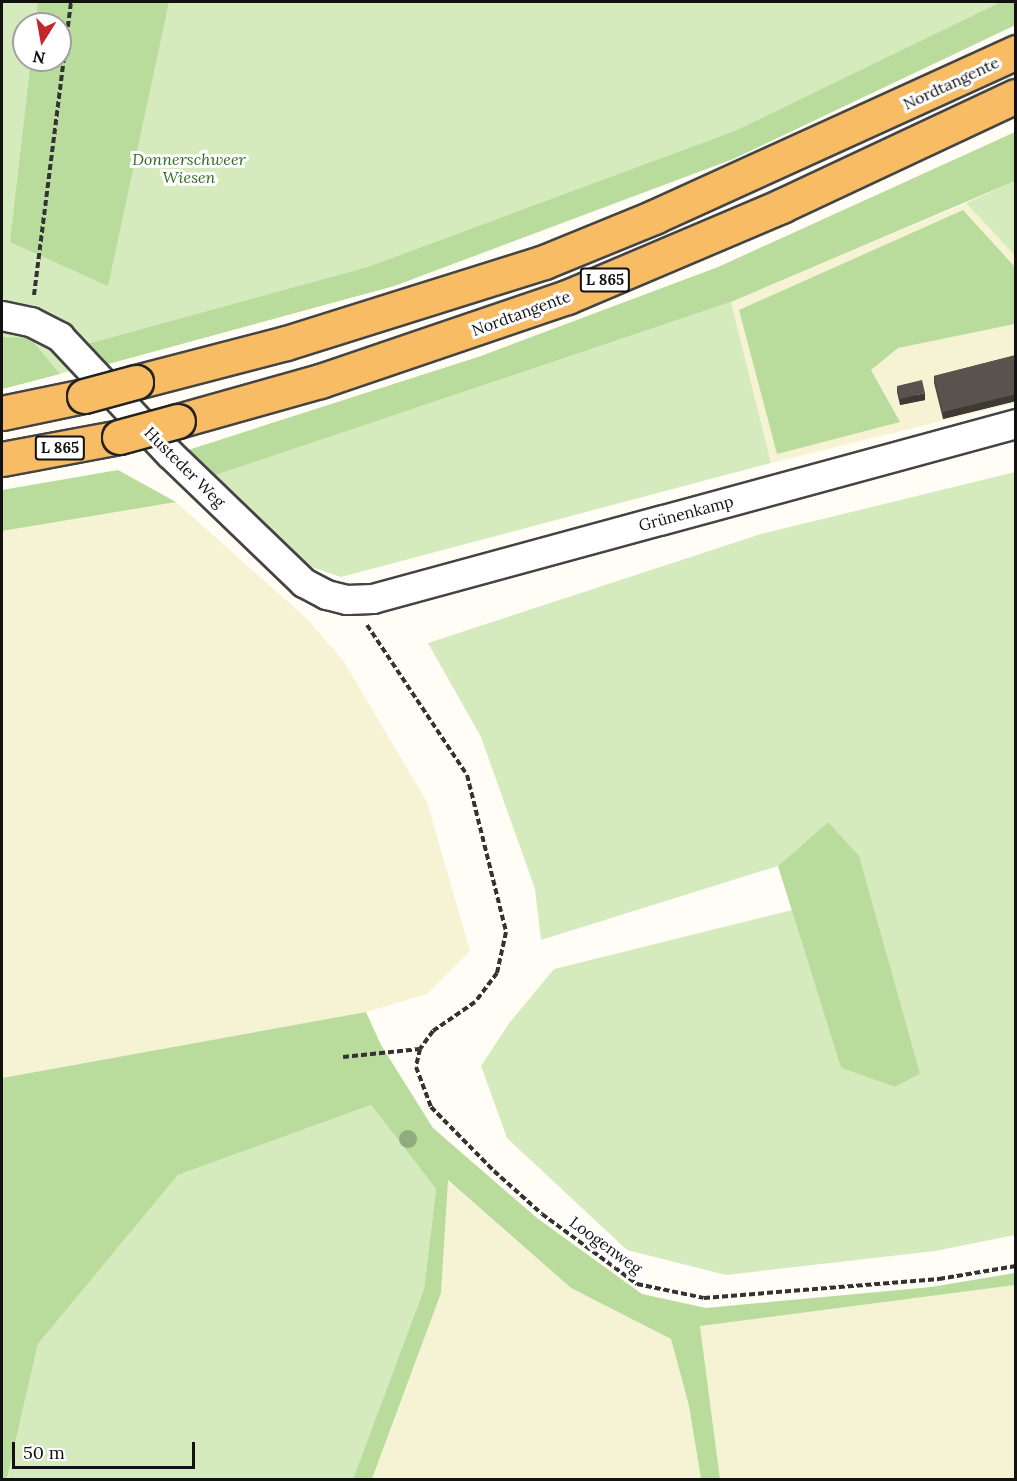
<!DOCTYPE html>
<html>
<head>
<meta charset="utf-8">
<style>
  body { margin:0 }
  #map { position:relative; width:1017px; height:1481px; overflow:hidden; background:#fffdf5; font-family:Lora,serif }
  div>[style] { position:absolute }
  .farmland>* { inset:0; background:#f6f3d4 }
  .green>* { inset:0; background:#d5ebbd }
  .forest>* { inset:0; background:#b9dc9c }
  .path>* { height:4px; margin-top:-2px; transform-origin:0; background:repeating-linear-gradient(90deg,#333 0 6px,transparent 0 9px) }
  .roads { filter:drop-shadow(2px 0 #444) drop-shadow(-2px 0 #444) drop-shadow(0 2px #444) drop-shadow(0 -2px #444) }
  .minor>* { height:28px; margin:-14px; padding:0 14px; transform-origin:14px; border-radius:14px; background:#fff }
  .trunk>* { height:33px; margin:-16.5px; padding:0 16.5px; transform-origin:16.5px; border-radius:16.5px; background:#f7bc64 }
  .bridges { filter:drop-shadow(2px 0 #222) drop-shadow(-2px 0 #222) drop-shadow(0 2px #222) drop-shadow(0 -2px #222) }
  .trunk-bridge>* { height:33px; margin:-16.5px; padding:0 16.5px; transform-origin:16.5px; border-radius:16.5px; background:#f7bc64 }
  .trees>* { width:18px; height:18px; margin:-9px; border-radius:50%; background:#8dad7f }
  .wall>* { inset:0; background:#4d4742 }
  .shaded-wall>* { inset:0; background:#3f3936 }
  .building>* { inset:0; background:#5a524d }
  span { translate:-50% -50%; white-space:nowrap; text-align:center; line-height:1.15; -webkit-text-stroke:6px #fff; paint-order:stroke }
  .shield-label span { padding:2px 4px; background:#fff; border:2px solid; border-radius:4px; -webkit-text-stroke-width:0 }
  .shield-label { font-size:15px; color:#111; font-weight:700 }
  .street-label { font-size:16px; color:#111 }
  .park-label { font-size:16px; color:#2f6b1f; font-style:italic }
  .frame { position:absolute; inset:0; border:3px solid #111; pointer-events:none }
  .north { position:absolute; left:12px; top:12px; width:60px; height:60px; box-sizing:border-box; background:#fff; border:2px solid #a0a0a0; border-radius:50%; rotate:191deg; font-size:16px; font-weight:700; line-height:24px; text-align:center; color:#111 }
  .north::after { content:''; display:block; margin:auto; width:21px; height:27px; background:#c4262e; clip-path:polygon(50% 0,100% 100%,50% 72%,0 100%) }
  .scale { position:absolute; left:12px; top:1442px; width:183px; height:27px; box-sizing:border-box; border:3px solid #111; border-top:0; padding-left:8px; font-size:18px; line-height:21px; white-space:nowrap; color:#111; -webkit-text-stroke:4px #fff; paint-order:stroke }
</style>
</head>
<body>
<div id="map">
  <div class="farmland">
    <div style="clip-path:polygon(966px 203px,1015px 256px,1015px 267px,963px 210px,740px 310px,899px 422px,871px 370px,898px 348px,1015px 324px,1015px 403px,771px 463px,731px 302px)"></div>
    <div style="clip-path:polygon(176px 502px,306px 618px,343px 660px,427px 802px,470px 951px,427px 994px,366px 1012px,2px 1078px,2px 531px)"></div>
    <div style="clip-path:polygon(447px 1180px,571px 1288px,671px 1339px,689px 1406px,701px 1479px,372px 1480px,441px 1293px)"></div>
    <div style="clip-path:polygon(1015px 1285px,1015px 1479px,720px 1479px,700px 1326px)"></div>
  </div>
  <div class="green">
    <div style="clip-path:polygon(evenodd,2px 2px,1015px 2px,1016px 25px,733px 159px,394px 286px,2px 389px,2px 2px,24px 24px,60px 24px,60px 60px,24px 60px,24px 24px)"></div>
    <div style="clip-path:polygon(1015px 181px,1015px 256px,966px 203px)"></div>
    <div style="clip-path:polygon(731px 302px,771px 463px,341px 577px,312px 567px,207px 478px)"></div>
    <div style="clip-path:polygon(1015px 472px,1015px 1235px,935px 1251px,726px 1275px,627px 1250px,507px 1138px,481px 1066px,510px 1022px,554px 969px,792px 910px,841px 1068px,895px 1087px,920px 1074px,828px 822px,778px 866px,541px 940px,535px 889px,481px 737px,428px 643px,761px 534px)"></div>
    <div style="clip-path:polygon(371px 1105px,436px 1189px,424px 1289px,353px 1479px,7px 1480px,38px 1344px,178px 1175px)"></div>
  </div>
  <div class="forest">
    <div style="clip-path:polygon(38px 2px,169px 2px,108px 286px,10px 242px,31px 60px,60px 60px,60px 24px,35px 24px)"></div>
    <div style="clip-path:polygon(1001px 2px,1015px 2px,1015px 25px,733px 159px,394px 286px,101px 366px,84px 345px,368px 267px,735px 131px)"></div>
    <div style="clip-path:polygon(1015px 132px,1015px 181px,731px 302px,207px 478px,185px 451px,481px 356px,718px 267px)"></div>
    <div style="clip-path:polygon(963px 210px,1015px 267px,1015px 324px,898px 348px,871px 370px,900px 422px,777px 454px,739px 310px)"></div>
    <div style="clip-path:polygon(2px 337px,30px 338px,60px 374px,2px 389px)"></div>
    <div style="clip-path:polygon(118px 470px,176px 502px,2px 531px,2px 490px)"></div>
    <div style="clip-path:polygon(828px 822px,859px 856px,920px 1074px,895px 1087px,841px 1068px,778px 866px)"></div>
    <div style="clip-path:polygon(366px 1012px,381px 1045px,433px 1128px,537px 1218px,642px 1294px,706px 1308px,931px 1287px,1015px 1273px,1015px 1285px,700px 1326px,720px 1479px,701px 1479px,689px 1406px,671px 1339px,571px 1288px,448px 1180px,441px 1293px,372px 1479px,353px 1479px,424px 1289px,436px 1189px,371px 1105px,178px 1175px,38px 1344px,7px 1479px,2px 1479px,2px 1078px)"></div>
  </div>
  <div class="path">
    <div style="left:34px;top:295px;width:295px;rotate:-82.8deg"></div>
    <div style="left:367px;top:625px;width:180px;rotate:56.3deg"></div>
    <div style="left:467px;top:775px;width:162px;rotate:76deg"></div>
    <div style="left:506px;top:932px;width:42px;rotate:102.4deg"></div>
    <div style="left:497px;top:973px;width:36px;rotate:127deg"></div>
    <div style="left:475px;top:1002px;width:51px;rotate:145.4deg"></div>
    <div style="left:433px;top:1031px;width:22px;rotate:126deg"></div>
    <div style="left:420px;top:1049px;width:18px;rotate:103deg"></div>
    <div style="left:416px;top:1067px;width:43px;rotate:69.4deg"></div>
    <div style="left:431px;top:1107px;width:90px;rotate:45.5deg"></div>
    <div style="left:494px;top:1171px;width:64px;rotate:41.9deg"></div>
    <div style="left:542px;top:1214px;width:118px;rotate:36.4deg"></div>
    <div style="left:637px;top:1284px;width:68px;rotate:11.8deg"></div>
    <div style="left:704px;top:1298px;width:236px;rotate:-4.6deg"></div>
    <div style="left:939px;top:1279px;width:78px;rotate:-9.6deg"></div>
    <div style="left:343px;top:1057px;width:77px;rotate:-5.9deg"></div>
  </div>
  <div class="roads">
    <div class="minor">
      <div style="left:2px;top:316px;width:30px;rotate:12deg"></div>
      <div style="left:31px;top:322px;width:33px;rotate:27deg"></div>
      <div style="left:60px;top:337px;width:162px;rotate:46.8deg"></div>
      <div style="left:171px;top:455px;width:185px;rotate:43.9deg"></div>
      <div style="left:304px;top:583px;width:26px;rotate:28deg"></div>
      <div style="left:327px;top:595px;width:21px;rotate:14deg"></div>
      <div style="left:347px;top:600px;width:26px;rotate:-2deg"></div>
      <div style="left:373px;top:599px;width:666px;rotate:-15.22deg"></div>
    </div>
    <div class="trunk">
      <div style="left:136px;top:382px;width:155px;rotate:-14.6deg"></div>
      <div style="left:286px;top:343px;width:270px;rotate:-17.4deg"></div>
      <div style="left:544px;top:262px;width:119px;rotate:-22.2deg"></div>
      <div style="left:654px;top:217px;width:398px;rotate:-24.5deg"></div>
      <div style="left:2px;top:413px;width:84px;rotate:-11.7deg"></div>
      <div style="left:178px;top:421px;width:148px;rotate:-15.7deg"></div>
      <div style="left:320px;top:381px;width:261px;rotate:-18.8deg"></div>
      <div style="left:567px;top:297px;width:233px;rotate:-23deg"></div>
      <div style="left:781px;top:206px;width:259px;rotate:-25.1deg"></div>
      <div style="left:2px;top:459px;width:119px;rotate:-10.6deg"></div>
    </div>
  </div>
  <div class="bridges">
    <div class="trunk-bridge">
      <div style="left:84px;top:396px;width:54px;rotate:-15.1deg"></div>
      <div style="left:119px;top:437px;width:61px;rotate:-15.2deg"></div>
    </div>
  </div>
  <div class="trees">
    <div style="left:408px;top:1139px"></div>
  </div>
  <div class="wall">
    <div style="clip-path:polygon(1016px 355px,1016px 401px,943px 419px,934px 383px,934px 376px)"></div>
    <div style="clip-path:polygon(897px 386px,925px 400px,900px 405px,897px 392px)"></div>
  </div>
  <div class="shaded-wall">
    <div style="clip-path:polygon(925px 393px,925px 400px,900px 405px,900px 399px)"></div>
    <div style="clip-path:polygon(1016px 394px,1016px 401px,943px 419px,943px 412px)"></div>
  </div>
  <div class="building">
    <div style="clip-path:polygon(1016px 355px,1016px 394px,943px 412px,934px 376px)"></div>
    <div style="clip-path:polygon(922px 380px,925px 393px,900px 399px,897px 386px)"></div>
  </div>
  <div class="shield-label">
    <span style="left:605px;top:280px">L 865</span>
    <span style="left:60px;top:448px">L 865</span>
  </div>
  <div class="street-label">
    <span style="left:951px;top:83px;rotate:-25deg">Nordtangente</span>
    <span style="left:521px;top:313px;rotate:-20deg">Nordtangente</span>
    <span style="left:185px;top:467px;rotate:45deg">Husteder Weg</span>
    <span style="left:686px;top:513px;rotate:-15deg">Grünenkamp</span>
    <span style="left:606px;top:1245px;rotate:36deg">Loogenweg</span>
  </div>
  <div class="park-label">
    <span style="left:189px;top:168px">Donnerschweer<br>Wiesen</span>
  </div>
  <div class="frame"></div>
  <div class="north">N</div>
  <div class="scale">50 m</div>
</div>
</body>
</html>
